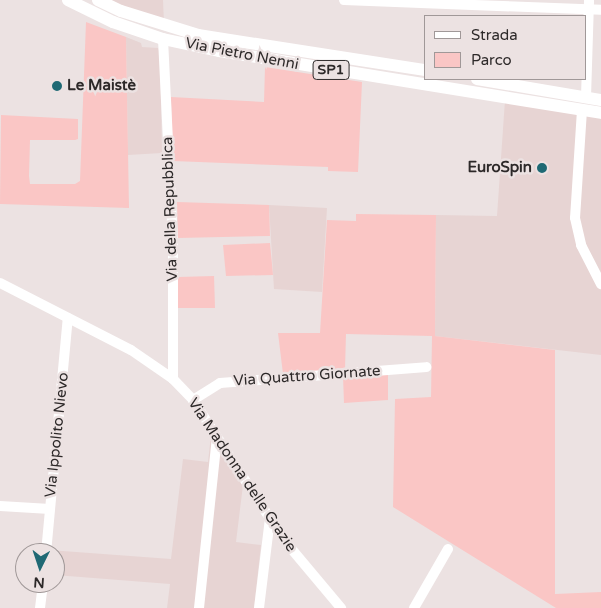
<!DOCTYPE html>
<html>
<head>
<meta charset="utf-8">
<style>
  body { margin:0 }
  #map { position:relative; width:601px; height:608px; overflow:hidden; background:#ece2e2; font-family:"Varela Round",sans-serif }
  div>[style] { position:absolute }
  .built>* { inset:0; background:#e7d4d3 }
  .green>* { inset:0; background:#fac6c5 }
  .minor>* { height:10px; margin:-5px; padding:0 5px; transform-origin:5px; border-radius:5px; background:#fff }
  .major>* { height:12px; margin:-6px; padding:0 6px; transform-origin:6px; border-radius:6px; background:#fff }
  .dots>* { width:14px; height:14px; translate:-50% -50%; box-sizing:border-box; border:2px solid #ece2e2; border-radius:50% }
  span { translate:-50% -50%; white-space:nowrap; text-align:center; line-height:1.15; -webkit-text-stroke:5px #ece2e2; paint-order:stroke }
  .shield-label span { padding:1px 4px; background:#ece2e2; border:1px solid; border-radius:4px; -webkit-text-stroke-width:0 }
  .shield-label { font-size:14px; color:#2d2929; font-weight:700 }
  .street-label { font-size:15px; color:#2d2929 }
  .poi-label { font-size:15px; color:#2d2929; font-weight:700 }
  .left { translate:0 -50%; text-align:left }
  .right { translate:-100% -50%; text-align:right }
  .legend { position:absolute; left:424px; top:15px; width:162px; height:65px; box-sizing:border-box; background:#ece2e2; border:1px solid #a09898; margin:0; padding:6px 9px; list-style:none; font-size:15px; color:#2d2929 }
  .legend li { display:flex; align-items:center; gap:10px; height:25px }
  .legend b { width:25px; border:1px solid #a09898 }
  .north { position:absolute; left:15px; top:543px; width:50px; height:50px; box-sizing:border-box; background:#ece2e2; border:1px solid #a09898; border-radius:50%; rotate:184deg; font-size:14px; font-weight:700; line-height:20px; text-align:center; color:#2d2929 }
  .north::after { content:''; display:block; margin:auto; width:18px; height:22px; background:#1f6974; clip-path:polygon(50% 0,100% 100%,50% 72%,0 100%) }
</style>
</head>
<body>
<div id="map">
  <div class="built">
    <div style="clip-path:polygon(106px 0,163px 0,164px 24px)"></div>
    <div style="clip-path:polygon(126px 37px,141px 43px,142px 47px,158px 48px,160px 53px,162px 153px,128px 155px)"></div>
    <div style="clip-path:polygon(505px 100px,601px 116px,601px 355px,435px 336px,436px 215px,497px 216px)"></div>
    <div style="clip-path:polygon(269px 205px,327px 208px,322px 292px,274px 289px)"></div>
    <div style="clip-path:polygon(211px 435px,243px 485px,236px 542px,261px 545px,254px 608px,167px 608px,170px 584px,55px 575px,55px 553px,49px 553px,49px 550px,171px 559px,183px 459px,208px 462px)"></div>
  </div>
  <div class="green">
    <div style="clip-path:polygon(86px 22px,126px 37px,129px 208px,0 204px,1px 115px,78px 119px,78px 139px,75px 140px,30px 140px,29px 176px,30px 184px,75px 184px,80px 181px)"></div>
    <div style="clip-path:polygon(265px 67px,362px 82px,358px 172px,328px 171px,328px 167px,173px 161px,171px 97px,264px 102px)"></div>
    <div style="clip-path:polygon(177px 202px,269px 205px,270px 236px,178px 238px)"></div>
    <div style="clip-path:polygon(356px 214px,436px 215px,435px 336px,555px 350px,555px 594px,601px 592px,601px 608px,556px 608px,393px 507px,395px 399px,431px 397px,432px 336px,346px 334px,345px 369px,283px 374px,278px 333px,320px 333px,327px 220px,356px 221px)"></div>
    <div style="clip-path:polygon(270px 243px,273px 275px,226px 276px,223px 245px)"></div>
    <div style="clip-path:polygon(214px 276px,215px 308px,178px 308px,178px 277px)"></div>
    <div style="clip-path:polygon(388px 373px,388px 400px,344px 403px,343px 376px)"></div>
  </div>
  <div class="minor">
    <div style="left:344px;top:0;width:257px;rotate:2.2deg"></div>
    <div style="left:163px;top:39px;width:202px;rotate:87.2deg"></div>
    <div style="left:173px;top:241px;width:138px;rotate:90deg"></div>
    <div style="left:586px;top:97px;width:97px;rotate:-88.2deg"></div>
    <div style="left:582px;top:110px;width:108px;rotate:93.7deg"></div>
    <div style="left:575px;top:218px;width:28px;rotate:77deg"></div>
    <div style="left:581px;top:245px;width:44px;rotate:62.9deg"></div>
    <div style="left:0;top:283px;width:147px;rotate:27.1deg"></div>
    <div style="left:131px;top:350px;width:51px;rotate:34.6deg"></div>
    <div style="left:173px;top:379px;width:29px;rotate:46deg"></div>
    <div style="left:193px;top:400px;width:167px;rotate:57deg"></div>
    <div style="left:284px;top:540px;width:89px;rotate:50deg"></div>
    <div style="left:193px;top:400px;width:32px;rotate:-32deg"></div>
    <div style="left:220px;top:383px;width:207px;rotate:-4.4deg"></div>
    <div style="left:0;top:506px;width:50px;rotate:3.4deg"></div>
    <div style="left:46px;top:553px;width:236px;rotate:-84.7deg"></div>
    <div style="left:40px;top:608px;width:25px;rotate:-83deg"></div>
    <div style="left:199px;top:608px;width:172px;rotate:-84deg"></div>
    <div style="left:259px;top:608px;width:90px;rotate:-83deg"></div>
    <div style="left:414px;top:608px;width:68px;rotate:-60deg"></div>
  </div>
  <div class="major">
    <div style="left:68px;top:0;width:50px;rotate:26.1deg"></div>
    <div style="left:113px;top:22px;width:53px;rotate:18.8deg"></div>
    <div style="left:163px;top:39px;width:57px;rotate:12.1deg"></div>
    <div style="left:219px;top:51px;width:387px;rotate:9.2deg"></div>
    <div style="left:98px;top:0;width:25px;rotate:26deg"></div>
    <div style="left:121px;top:11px;width:81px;rotate:17.3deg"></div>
    <div style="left:198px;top:35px;width:230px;rotate:8.8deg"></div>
    <div style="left:477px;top:79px;width:126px;rotate:9.6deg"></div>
  </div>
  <div class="dots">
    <div style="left:57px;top:86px;background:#1f6974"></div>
    <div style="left:542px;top:168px;background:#1f6974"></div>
  </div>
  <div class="shield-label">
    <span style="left:331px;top:70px">SP1</span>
  </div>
  <div class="street-label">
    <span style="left:242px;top:54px;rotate:11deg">Via Pietro Nenni</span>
    <span style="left:170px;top:209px;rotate:-92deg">Via della Repubblica</span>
    <span style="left:307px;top:376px;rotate:-4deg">Via Quattro Giornate</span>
    <span style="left:57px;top:435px;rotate:-84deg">Via Ippolito Nievo</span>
    <span style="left:242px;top:475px;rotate:56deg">Via Madonna delle Grazie</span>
  </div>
  <div class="poi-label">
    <span class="left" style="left:67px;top:86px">Le Maistè</span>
    <span class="right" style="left:532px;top:168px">EuroSpin</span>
  </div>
  <ul class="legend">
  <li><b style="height:6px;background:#fff"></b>Strada</li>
  <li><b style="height:14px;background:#fac6c5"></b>Parco</li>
  </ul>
  <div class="north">N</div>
</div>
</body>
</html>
